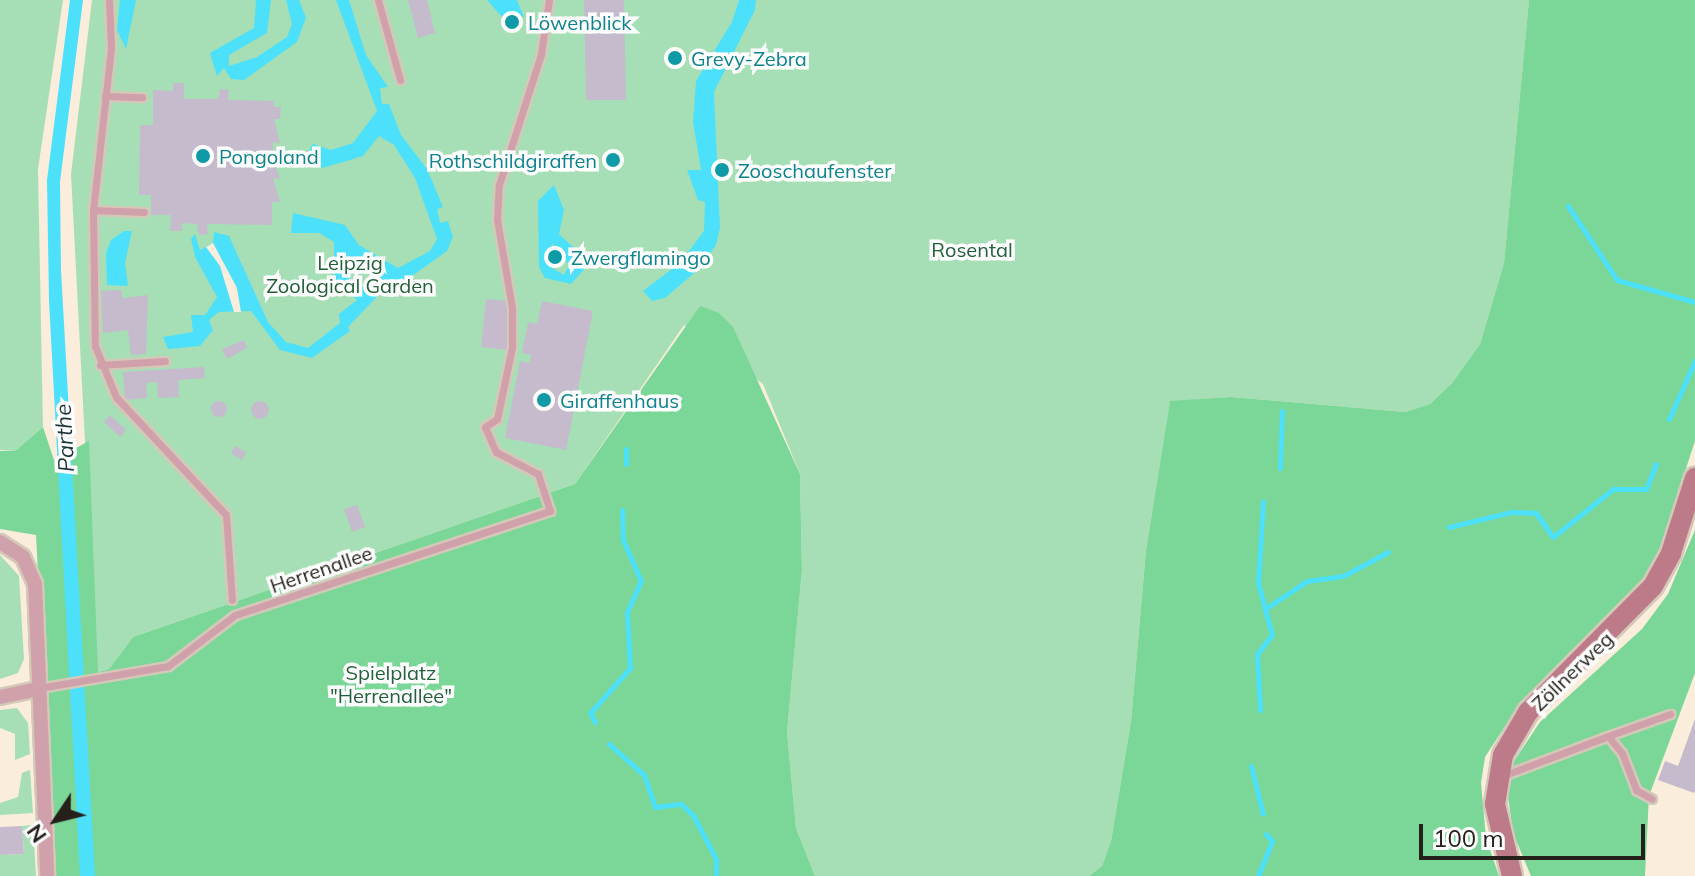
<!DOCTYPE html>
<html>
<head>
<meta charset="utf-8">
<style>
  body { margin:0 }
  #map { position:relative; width:1695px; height:876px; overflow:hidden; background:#fbeddc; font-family:Mulish,sans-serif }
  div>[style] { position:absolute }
  .green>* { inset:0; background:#a6dfb5 }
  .forest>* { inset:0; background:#7bd797 }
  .water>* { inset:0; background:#4de0fb }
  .pier>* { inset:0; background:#fbeddc }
  .stream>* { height:5px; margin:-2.5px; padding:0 2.5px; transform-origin:2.5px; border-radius:2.5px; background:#4de0fb }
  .building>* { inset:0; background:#c5bbcd }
  .round { border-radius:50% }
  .roads { filter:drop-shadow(2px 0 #d4c8b9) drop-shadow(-2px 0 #d4c8b9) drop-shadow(0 2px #d4c8b9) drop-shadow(0 -2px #d4c8b9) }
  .lane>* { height:7px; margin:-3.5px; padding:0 3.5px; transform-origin:3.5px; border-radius:3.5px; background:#d0a1aa }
  .street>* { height:14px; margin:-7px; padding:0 7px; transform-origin:7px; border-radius:7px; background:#d0a1aa }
  .secondary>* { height:20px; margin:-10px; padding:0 10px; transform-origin:10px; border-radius:10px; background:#bd7a88 }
  .dots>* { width:22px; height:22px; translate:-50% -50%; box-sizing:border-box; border:4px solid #fff; border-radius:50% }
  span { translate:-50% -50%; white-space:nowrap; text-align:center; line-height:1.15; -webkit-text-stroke:7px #fff; paint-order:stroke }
  .culture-label { font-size:20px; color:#0d838f }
  .left { translate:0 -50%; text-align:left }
  .right { translate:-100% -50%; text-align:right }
  .park-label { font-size:20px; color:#206138 }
  .street-label { font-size:20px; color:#25201a }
  .water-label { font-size:22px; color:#1e363b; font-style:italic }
  .north { position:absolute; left:16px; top:780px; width:80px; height:80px; -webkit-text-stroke:6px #fff; paint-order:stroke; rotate:235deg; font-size:22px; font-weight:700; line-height:32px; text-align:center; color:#25201a }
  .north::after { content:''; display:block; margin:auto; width:28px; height:36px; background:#25201a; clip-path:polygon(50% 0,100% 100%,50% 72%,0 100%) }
  .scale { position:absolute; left:1419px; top:824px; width:226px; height:36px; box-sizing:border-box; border:4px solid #25201a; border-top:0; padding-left:10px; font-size:24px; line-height:28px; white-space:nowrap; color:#25201a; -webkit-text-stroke:6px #fff; paint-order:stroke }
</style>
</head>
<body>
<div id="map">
  <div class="green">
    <div style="clip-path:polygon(0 0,63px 0,38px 169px,43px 427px,15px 451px,0 450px)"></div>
    <div style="clip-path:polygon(92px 0,1529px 0,1504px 263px,1480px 344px,1452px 383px,1430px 404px,1405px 412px,1231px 397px,1170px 402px,1146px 550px,1131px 721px,1111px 841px,1102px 866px,1089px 876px,815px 876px,796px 828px,787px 732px,802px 570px,800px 474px,763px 384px,684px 325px,575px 484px,133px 637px,109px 669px,97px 672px,71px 174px)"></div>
    <div style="clip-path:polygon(0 555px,19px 576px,24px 659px,18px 673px,0 679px)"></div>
    <div style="clip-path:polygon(17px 708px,28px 723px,30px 754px,15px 760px,15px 734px,0 728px,0 710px)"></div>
    <div style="clip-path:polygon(30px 770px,33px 813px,0 815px,0 803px,18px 797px,22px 773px)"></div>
    <div style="clip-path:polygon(33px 825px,36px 876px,0 876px,0 855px,24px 854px,22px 826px)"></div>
  </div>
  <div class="forest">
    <div style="clip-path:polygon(1529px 0,1695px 0,1695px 441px,1660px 548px,1642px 580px,1519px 705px,1485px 757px,1481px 783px,1486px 838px,1499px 876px,1089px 876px,1102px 866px,1111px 841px,1131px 721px,1146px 550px,1170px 401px,1231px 397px,1405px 412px,1430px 404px,1452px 383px,1480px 344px,1504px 263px)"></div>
    <div style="clip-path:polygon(700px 306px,719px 313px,733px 327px,800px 474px,802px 570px,787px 732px,796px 828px,815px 876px,54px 876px,36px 535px,0 529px,0 451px,15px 451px,43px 427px,54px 460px,89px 441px,98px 672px,109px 669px,133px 637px,575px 484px)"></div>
    <div style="clip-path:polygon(1695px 530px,1695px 673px,1649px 796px,1645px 876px,1531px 876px,1513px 833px,1507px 789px,1510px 767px,1540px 722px,1642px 629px,1668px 594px)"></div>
  </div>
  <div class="water">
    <div style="clip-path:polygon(70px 0,83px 0,60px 182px,61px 270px,95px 876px,80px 876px,49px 301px,47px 180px)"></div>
    <div style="clip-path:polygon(120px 0,136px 0,126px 49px,117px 30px)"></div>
    <div style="clip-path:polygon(256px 0,271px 0,267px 33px,229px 55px,229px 66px,257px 57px,287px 37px,292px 24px,286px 0,299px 0,306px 18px,297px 42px,244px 80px,231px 79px,224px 68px,217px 76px,210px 53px,254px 28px)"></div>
    <div style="clip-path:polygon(evenodd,336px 0,349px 0,366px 55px,388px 87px,380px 88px,382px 104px,389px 104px,401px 135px,427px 169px,443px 207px,437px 209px,440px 223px,448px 221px,453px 237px,447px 251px,409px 278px,391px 282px,348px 327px,350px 331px,312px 358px,280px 350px,251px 311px,219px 312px,209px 320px,213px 330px,200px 346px,168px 349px,163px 337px,193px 332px,191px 315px,205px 315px,217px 297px,195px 257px,191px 239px,195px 234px,200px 250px,213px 243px,214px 232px,229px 236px,268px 322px,286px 342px,308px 348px,340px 323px,339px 314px,357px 300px,334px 280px,334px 242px,319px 233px,291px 233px,293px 213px,345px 225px,359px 245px,398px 268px,430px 251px,437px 239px,415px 178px,394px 145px,379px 136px,363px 156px,350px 160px,322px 168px,305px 157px,313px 144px,331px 150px,353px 143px,377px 111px,336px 0,350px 259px,372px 270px,376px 279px,363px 287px,351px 282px,343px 264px,350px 259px)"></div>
    <div style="clip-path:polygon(487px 0,517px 0,524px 17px,507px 14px,504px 19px)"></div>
    <div style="clip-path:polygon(739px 0,756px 0,755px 10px,714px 92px,720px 228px,716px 245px,699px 269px,665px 298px,652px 301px,643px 291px,680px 263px,704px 231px,705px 202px,698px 200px,687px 170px,701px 170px,693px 122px,696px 81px,732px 22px)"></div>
    <div style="clip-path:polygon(evenodd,554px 185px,564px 210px,559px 234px,590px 263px,571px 284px,545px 278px,539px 267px,538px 201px,554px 185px,552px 243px,569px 265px,564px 275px,549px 266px,552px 243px)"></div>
    <div style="clip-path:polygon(124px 231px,132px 231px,125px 263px,128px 286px,107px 285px,106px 253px,111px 240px)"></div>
  </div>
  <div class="pier">
    <div style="clip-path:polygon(213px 243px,237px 288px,241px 312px,234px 312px,220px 266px,206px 247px)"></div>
  </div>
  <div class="stream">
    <div style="left:1568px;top:206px;width:89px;rotate:56.5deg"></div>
    <div style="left:1617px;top:280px;width:81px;rotate:15.8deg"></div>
    <div style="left:1669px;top:419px;width:64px;rotate:-65.9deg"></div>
    <div style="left:626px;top:449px;width:15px;rotate:90deg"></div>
    <div style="left:1280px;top:468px;width:57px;rotate:-88deg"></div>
    <div style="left:1449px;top:527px;width:65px;rotate:-13.4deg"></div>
    <div style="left:1512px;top:512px;width:24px;rotate:2deg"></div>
    <div style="left:1536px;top:513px;width:29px;rotate:55deg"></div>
    <div style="left:1553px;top:537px;width:77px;rotate:-38.7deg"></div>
    <div style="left:1613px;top:489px;width:33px"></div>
    <div style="left:1646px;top:489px;width:27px;rotate:-68deg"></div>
    <div style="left:1268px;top:607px;width:47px;rotate:-33.7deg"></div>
    <div style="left:1307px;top:581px;width:36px;rotate:-8deg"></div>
    <div style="left:1343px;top:576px;width:51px;rotate:-28.1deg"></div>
    <div style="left:1260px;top:710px;width:56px;rotate:-93.1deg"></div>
    <div style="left:1257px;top:654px;width:24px;rotate:-52deg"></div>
    <div style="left:1272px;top:635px;width:54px;rotate:-105.1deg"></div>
    <div style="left:1258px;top:583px;width:82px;rotate:-86.5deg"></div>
    <div style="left:595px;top:722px;width:10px;rotate:-119deg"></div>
    <div style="left:590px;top:713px;width:60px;rotate:-48.4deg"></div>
    <div style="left:630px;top:668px;width:56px;rotate:-93.1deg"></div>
    <div style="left:627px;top:612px;width:34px;rotate:-66deg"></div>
    <div style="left:641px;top:581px;width:45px;rotate:-113.7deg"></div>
    <div style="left:623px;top:540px;width:30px;rotate:-92deg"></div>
    <div style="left:609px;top:744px;width:47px;rotate:41.5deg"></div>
    <div style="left:644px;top:775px;width:34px;rotate:71deg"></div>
    <div style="left:655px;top:807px;width:26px;rotate:-7deg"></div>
    <div style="left:681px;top:804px;width:16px;rotate:43deg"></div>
    <div style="left:693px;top:815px;width:50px;rotate:62.4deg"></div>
    <div style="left:716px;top:859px;width:17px;rotate:90deg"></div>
    <div style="left:1251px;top:766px;width:49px;rotate:76deg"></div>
    <div style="left:1258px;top:876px;width:38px;rotate:-68deg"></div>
    <div style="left:1272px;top:841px;width:9px;rotate:-131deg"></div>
  </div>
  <div class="building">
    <div style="clip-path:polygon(408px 0,427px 0,435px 33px,418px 38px)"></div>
    <div style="clip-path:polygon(584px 0,624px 0,626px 100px,586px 100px)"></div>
    <div style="clip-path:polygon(173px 83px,184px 83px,184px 99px,218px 99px,220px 89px,229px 90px,228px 100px,274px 101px,274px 107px,281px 107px,280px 119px,274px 119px,280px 143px,273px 142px,273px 151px,291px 152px,291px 157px,273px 158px,280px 179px,273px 178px,280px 202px,272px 202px,272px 225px,207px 224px,208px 234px,199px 235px,197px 224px,182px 223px,182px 231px,170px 231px,171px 215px,151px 215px,151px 195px,139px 195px,140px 125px,153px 125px,153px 90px,173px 91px)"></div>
    <div style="clip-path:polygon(122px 290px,122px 298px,148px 295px,146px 354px,131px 355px,128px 330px,103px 333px,101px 291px)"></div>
    <div style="clip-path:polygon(486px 299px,508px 301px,508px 350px,481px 347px)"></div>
    <div style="clip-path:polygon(542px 301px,593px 311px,566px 450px,505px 438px,520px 361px,530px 363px,531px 355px,522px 353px,528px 322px,537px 324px)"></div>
    <div style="clip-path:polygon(244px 340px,247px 348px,227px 359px,222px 349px)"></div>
    <div style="clip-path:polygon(204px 367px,205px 378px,178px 380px,179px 397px,158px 398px,157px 382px,146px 383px,147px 398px,125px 400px,123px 372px)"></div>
    <div class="round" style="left:211px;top:401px;width:16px;height:16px"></div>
    <div class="round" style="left:251px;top:401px;width:18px;height:18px"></div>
    <div style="clip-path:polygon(110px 415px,126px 430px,120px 437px,104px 422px)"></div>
    <div style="clip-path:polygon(235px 446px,246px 452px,242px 460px,231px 453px)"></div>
    <div style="clip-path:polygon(357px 505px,365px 527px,352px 532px,344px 509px)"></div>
    <div style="clip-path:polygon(1695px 719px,1695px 791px,1694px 793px,1658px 780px,1665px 761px,1678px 766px)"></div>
    <div style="clip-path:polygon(22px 826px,24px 854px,0 855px,0 827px)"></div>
  </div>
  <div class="roads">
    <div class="lane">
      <div style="left:109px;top:0;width:48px;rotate:87.6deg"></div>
      <div style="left:111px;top:48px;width:163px;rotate:96.3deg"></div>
      <div style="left:93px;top:210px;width:136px;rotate:89.2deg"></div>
      <div style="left:95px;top:346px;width:55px;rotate:67.6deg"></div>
      <div style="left:116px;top:397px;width:161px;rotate:47deg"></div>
      <div style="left:226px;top:515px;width:85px;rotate:86deg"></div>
      <div style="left:378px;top:0;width:83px;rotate:74.6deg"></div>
      <div style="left:105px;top:96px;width:37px;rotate:2deg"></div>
      <div style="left:93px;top:210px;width:51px;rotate:2.2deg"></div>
      <div style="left:100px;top:365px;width:65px;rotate:-3.5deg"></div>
      <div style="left:39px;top:688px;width:131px;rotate:-9.7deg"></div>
      <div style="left:168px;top:666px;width:84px;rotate:-37.3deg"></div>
      <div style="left:235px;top:615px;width:332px;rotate:-18.3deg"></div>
      <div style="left:550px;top:511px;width:39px;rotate:-108deg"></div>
      <div style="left:538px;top:474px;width:47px;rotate:-152.4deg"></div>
      <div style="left:496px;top:452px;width:27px;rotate:-114deg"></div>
      <div style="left:485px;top:427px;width:14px;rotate:-34deg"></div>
      <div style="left:497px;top:419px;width:74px;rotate:-78.2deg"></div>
      <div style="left:512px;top:347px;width:39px;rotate:-90deg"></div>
      <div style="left:512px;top:308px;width:90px;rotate:-99.6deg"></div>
      <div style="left:497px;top:219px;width:34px;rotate:-87deg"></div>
      <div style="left:499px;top:185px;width:138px;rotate:-72.2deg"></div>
      <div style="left:541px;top:54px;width:55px;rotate:-81.6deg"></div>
      <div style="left:1608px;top:736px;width:66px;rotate:-19.5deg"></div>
      <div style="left:1505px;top:775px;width:110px;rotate:-20.7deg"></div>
      <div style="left:1608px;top:736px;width:22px;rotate:51deg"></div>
      <div style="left:1622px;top:753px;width:40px;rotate:69deg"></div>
      <div style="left:1636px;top:790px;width:18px;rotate:29deg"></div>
    </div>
    <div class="street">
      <div style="left:0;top:542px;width:27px;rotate:33deg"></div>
      <div style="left:23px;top:557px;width:30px;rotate:66deg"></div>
      <div style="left:35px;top:584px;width:292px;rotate:87.6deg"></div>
      <div style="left:0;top:697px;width:38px;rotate:-12deg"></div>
    </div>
    <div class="secondary">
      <div style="left:1512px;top:876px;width:74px;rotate:-103.3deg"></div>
      <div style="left:1495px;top:804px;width:50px;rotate:-80.7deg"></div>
      <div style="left:1503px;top:755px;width:50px;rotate:-59.8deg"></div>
      <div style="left:1528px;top:712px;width:177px;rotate:-45.2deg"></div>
      <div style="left:1653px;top:586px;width:38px;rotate:-61deg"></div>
      <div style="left:1671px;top:553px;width:79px;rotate:-72.3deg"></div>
    </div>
  </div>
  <div class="dots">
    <div style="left:512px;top:22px;background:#0f9aa8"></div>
    <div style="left:675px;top:58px;background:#0f9aa8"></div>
    <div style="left:203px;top:156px;background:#0f9aa8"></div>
    <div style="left:613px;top:160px;background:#0f9aa8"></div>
    <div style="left:722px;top:170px;background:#0f9aa8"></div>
    <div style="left:555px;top:257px;background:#0f9aa8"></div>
    <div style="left:544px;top:400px;background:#0f9aa8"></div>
  </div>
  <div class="culture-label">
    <span class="left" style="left:528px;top:22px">Löwenblick</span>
    <span class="left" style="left:691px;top:58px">Grevy-Zebra</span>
    <span class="left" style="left:219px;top:156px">Pongoland</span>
    <span class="right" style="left:597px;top:160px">Rothschildgiraffen</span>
    <span class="left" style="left:738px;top:170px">Zooschaufenster</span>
    <span class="left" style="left:571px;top:257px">Zwergflamingo</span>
    <span class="left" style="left:560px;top:400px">Giraffenhaus</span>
  </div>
  <div class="park-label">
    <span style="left:972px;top:249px">Rosental</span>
    <span style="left:350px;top:274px">Leipzig<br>Zoological Garden</span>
    <span style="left:391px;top:684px">Spielplatz<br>"Herrenallee"</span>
  </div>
  <div class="street-label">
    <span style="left:321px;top:569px;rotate:-19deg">Herrenallee</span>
    <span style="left:1572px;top:671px;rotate:-44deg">Zöllnerweg</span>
  </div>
  <div class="water-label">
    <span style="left:65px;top:438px;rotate:-93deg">Parthe</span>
  </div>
  <div class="north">N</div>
  <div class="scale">100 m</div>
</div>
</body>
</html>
